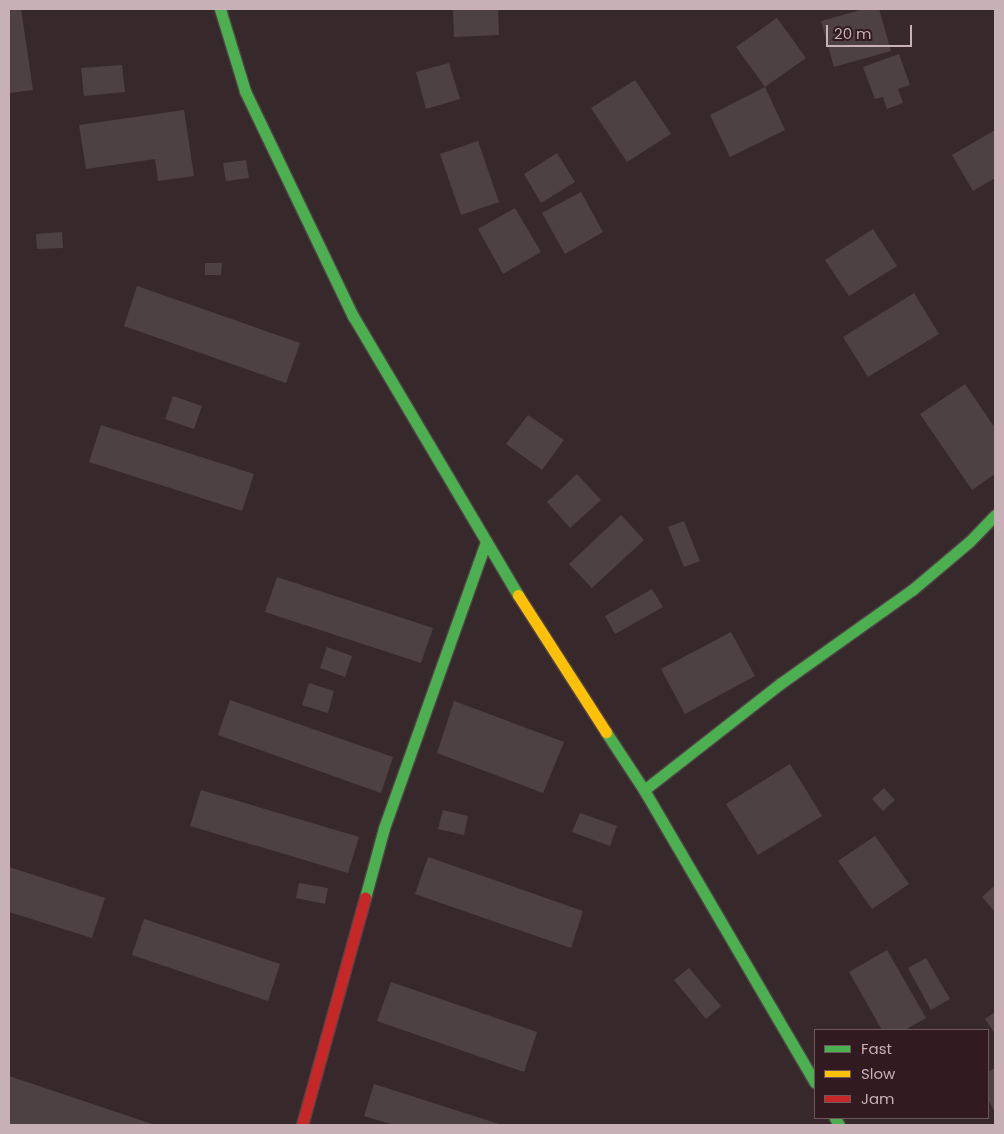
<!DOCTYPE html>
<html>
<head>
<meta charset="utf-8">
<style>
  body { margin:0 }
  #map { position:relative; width:1004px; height:1134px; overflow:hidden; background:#37282c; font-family:Poppins,sans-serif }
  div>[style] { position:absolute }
  .building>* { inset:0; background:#4e4144 }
  .roads { filter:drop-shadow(1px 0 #504447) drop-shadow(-1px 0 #504447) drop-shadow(0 1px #504447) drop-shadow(0 -1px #504447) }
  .fast>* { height:11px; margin:-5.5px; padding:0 5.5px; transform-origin:5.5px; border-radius:5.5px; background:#4caf50 }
  .slow>* { height:11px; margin:-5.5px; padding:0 5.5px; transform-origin:5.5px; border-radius:5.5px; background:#ffc107 }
  .jam>* { height:11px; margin:-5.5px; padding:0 5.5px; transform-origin:5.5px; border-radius:5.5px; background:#c62828 }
  span { translate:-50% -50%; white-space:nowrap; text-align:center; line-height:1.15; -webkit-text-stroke:4.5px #311b20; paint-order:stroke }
  .frame { position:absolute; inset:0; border:10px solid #c8b1b6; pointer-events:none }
  .legend { position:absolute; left:814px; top:1029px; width:175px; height:90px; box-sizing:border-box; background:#311b20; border:1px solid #6d575c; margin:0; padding:6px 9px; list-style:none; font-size:15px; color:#c8b1b6 }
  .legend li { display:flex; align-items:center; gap:10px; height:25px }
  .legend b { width:25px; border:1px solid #6d575c }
  .scale { position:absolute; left:826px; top:25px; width:86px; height:22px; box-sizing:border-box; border:2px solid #c8b1b6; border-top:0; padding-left:6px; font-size:15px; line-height:18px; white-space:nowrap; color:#c8b1b6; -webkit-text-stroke:4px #311b20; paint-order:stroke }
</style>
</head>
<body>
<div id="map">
  <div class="building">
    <div style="clip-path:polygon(9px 9px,21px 9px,33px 90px,9px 93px)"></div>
    <div style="clip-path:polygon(453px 9px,498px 9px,499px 35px,454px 37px)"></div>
    <div style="clip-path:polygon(864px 9px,879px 9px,891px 51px,834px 67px,821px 21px)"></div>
    <div style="clip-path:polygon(777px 18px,806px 58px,765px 87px,736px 47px)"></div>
    <div style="clip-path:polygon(899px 54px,910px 85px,898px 89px,903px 103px,887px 109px,883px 97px,875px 99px,863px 67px)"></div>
    <div style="clip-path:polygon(449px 63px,460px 99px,426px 109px,416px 72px)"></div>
    <div style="clip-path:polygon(122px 65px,125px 92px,84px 96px,81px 68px)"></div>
    <div style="clip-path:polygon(635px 80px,671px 134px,627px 162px,591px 108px)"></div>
    <div style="clip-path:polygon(765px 87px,785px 130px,730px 157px,710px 115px)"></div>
    <div style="clip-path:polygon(184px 110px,194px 176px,158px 181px,155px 159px,86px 169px,79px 125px)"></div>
    <div style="clip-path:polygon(995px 130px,995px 178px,973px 191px,952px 155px)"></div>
    <div style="clip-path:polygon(478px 141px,499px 202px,461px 215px,440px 154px)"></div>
    <div style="clip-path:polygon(557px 153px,575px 182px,541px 203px,524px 174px)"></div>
    <div style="clip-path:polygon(246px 160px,249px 178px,226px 181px,223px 163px)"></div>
    <div style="clip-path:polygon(581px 192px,603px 232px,565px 254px,542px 213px)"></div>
    <div style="clip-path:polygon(515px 208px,541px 252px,503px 274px,478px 229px)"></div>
    <div style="clip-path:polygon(873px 229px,897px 266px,849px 296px,825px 260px)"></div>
    <div style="clip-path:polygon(62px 232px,63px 248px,37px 249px,36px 234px)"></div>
    <div style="clip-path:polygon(205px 263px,222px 263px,221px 275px,205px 275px)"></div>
    <div style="clip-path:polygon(137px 286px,300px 343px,286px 383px,124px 326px)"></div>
    <div style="clip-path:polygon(914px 293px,939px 334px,868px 377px,843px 337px)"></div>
    <div style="clip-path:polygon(965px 384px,995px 428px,995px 474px,972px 490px,920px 414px)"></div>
    <div style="clip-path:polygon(173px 396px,202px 406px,194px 429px,165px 419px)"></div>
    <div style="clip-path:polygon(528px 415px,564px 440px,542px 470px,506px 444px)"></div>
    <div style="clip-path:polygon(101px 425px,254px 474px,242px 511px,89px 462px)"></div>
    <div style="clip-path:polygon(577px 474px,601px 500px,570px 528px,547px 502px)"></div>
    <div style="clip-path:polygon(621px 515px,644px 540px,592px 588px,569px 564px)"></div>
    <div style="clip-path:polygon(684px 521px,700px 561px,684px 567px,668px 527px)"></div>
    <div style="clip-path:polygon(277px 577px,433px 628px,421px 663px,265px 612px)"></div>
    <div style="clip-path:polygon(652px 589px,663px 607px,615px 634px,605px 616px)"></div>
    <div style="clip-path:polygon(731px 632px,755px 676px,685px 714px,661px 669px)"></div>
    <div style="clip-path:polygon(327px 647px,352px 656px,345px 677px,320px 668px)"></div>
    <div style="clip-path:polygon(309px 683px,334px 691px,328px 713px,302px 705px)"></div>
    <div style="clip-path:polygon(230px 700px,393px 757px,381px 793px,218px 735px)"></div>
    <div style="clip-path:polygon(454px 701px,564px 742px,543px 793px,437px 753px)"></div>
    <div style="clip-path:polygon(790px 764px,822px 816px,758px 855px,726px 804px)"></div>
    <div style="clip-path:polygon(884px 788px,895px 800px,883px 811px,872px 799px)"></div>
    <div style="clip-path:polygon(201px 790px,359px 837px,348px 873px,190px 826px)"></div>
    <div style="clip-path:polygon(443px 810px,468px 816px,464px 835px,438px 829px)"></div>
    <div style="clip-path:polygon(580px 813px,617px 826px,610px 846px,572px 832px)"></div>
    <div style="clip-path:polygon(875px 836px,909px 884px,872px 909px,838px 861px)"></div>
    <div style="clip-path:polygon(428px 857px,583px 911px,571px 948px,415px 894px)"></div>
    <div style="clip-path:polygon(9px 867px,105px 898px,92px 938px,9px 912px)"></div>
    <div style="clip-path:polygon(299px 883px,328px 888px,325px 904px,296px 898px)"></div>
    <div style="clip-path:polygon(995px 885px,995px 912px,982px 897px)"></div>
    <div style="clip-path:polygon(144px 919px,280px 964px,268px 1001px,132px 955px)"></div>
    <div style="clip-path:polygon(887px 950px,926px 1018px,905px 1030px,882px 1030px,849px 972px)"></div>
    <div style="clip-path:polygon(926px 958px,950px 999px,931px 1010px,908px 968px)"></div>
    <div style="clip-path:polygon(689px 968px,721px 1006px,706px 1019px,674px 980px)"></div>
    <div style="clip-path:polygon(391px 982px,537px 1032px,524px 1072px,377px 1021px)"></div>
    <div style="clip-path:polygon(995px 1012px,995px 1034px,985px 1019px)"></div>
    <div style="clip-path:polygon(995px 1068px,995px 1113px,988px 1099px,988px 1072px)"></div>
    <div style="clip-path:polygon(9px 1076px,155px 1125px,9px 1125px)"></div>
    <div style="clip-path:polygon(374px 1084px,502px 1125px,394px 1125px,364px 1116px)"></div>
  </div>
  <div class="roads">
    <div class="fast">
      <div style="left:220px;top:9px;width:86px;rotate:73deg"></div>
      <div style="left:245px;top:91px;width:250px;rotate:64.4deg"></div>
      <div style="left:353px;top:316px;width:324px;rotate:59.4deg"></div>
      <div style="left:606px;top:732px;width:69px;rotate:56.8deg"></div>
      <div style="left:644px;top:790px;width:339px;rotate:59.7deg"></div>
      <div style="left:644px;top:790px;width:174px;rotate:-38deg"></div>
      <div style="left:781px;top:683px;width:161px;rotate:-35.4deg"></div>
      <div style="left:912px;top:590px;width:76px;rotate:-40.2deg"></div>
      <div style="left:970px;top:541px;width:36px;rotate:-46deg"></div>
      <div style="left:365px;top:898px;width:73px;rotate:-74.8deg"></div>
      <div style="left:384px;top:828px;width:301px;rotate:-70.4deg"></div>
      <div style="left:835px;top:1118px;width:8px;rotate:60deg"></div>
    </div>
    <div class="slow">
      <div style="left:518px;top:595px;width:163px;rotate:57.3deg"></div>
    </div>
    <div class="jam">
      <div style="left:302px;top:1125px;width:236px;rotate:-74.5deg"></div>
    </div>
  </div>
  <div class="frame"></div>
  <ul class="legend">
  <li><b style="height:6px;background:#4caf50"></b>Fast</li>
  <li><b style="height:6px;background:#ffc107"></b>Slow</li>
  <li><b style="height:6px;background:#c62828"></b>Jam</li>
  </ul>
  <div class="scale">20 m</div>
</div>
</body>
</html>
